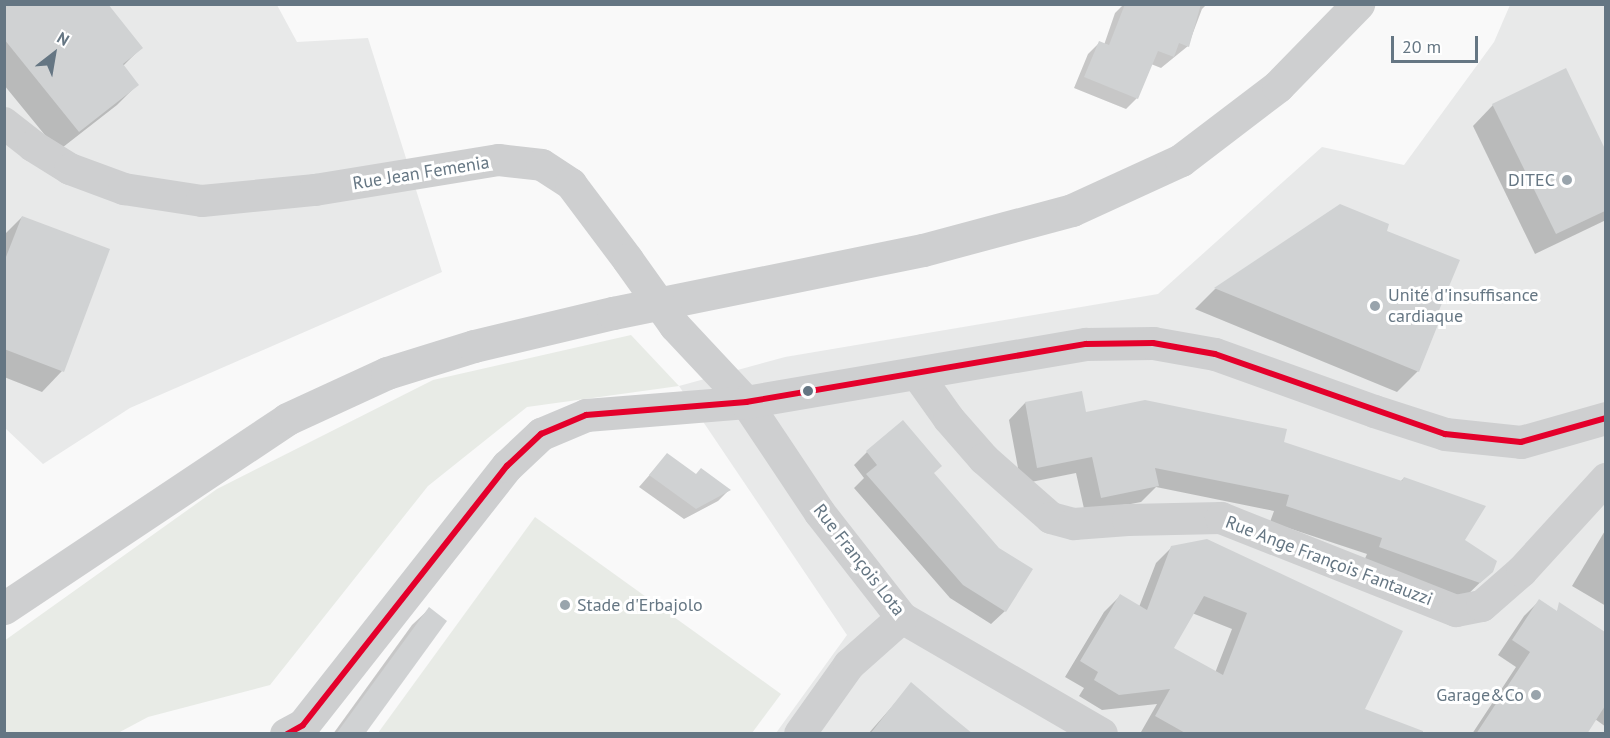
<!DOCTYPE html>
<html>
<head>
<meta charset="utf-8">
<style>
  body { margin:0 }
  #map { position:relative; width:1610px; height:738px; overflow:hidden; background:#f9f9f9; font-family:"PT Sans",sans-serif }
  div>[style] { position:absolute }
  .built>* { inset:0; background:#e8e9e9 }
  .green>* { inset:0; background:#e8ebe6 }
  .shadow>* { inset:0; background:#0003 }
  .building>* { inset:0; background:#d0d2d3 }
  .minor>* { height:32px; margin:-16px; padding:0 16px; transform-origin:16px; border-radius:16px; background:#cecfd0 }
  .tertiary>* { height:33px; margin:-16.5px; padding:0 16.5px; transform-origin:16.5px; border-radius:16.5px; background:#cecfd0 }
  .minor-bridge>* { height:32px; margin:-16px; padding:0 16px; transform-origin:16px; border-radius:16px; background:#cecfd0 }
  .bus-1>* { height:6px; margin:-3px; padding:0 3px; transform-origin:3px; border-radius:3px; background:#e4002b }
  .dots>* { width:16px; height:16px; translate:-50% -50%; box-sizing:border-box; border:3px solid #fff; border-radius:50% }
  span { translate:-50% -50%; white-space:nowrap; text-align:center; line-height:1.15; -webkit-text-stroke:6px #fff; paint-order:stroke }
  .street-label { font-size:18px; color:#657683 }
  .poi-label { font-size:18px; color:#657683 }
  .right { translate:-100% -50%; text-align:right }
  .left { translate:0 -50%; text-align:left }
  .frame { position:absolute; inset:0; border:6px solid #657683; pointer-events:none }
  .north { position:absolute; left:24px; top:24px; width:60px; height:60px; -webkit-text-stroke:4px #fff; paint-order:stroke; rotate:31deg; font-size:16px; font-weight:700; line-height:24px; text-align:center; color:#657683 }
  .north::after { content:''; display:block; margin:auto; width:21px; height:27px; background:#657683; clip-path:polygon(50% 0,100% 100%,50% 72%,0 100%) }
  .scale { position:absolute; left:1391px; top:36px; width:87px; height:27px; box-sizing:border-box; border:3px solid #657683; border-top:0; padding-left:8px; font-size:18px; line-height:21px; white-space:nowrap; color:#657683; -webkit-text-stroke:4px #fff; paint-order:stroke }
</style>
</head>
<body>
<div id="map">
  <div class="built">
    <div style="clip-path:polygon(4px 5px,277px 5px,297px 42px,368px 38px,442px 272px,130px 408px,43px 464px,5px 428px)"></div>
    <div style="clip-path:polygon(1510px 5px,1605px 5px,1605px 733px,776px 733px,847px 635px,679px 386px,785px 357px,1158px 294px,1322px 147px,1404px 165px,1494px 42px)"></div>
  </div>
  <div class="green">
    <div style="clip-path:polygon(631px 335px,679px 386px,527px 407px,428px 486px,270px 685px,148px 717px,118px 733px,5px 733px,4px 641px,217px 489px,433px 380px)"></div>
    <div style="clip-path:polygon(535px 517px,781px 694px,752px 733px,378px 733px)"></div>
  </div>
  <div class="shadow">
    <div style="clip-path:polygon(4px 4px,141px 48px,123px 66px,137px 85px,117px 105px,58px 151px,4px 85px)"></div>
    <div style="clip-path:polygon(1124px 4px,1207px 4px,1202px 9px,1188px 46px,1161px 68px,1151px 64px,1137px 98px,1126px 109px,1074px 88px,1088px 54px,1099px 43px,1104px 45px,1115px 13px)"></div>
    <div style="clip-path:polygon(1566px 70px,1606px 153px,1606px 220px,1535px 254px,1473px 126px,1493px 105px)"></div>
    <div style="clip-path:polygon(1340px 206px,1385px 232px,1433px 321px,1418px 371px,1397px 392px,1195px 309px,1215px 289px)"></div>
    <div style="clip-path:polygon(22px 217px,62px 371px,42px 392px,4px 377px,4px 235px)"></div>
    <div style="clip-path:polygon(1025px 403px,1283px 443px,1400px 482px,1404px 478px,1492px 571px,1463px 599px,1363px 563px,1367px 554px,1270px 522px,1274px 511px,1156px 487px,1141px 502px,1085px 513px,1076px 473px,1021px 484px,1009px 420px)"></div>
    <div style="clip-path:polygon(867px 452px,932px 474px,1005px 611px,991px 624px,950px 598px,854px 488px,864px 478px,854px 465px)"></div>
    <div style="clip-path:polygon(667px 455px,695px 476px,729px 490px,718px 501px,684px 519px,639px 487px)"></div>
    <div style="clip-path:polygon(1606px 529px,1606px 606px,1572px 586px)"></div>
    <div style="clip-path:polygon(evenodd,1172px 547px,1363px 710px,1398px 734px,1143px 734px,1141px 732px,1157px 704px,1102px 710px,1079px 696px,1084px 688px,1065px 677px,1104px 612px,1120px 596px,1139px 607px,1156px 563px,1172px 547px,1192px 613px,1232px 629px,1215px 673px,1172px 649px,1192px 613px)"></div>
    <div style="clip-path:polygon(1539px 601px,1556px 612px,1562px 606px,1606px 634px,1606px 727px,1595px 719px,1586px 734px,1472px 734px,1516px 667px,1498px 655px,1524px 616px)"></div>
    <div style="clip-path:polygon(429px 609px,363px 734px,333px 734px,412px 625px)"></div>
    <div style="clip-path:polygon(911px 685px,971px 734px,868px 734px)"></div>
  </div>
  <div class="building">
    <div style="clip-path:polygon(4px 4px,108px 4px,143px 48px,123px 64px,139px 85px,79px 132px,4px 39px)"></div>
    <div style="clip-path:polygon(1125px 4px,1201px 4px,1189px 47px,1179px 43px,1174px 57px,1158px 51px,1138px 99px,1084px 77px,1099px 41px,1109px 45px)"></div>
    <div style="clip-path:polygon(1566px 68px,1605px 149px,1605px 211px,1556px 234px,1492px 104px)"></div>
    <div style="clip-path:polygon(1340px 204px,1389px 224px,1387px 231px,1460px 260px,1435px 320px,1439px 322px,1419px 372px,1214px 288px)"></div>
    <div style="clip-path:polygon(22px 216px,110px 249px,64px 372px,4px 349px,4px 262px)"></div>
    <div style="clip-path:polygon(1082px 391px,1086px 412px,1145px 400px,1287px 429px,1284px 442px,1402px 481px,1404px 477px,1486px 506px,1465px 540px,1497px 561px,1493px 572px,1480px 583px,1379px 547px,1382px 538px,1286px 506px,1289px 495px,1155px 468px,1159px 486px,1101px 498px,1092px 457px,1037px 468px,1025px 402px)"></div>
    <div style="clip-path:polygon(903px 420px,942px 466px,934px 473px,999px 548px,1033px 569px,1006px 612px,963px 585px,866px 474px,877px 465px,866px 451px)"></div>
    <div style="clip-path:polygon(667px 453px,696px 474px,701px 468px,731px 490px,696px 509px,649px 475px)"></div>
    <div style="clip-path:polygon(evenodd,1207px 539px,1403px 631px,1365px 709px,1423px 731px,1423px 734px,1187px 734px,1155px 716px,1170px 689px,1119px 695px,1094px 680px,1098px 672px,1080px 661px,1120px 594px,1147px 610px,1171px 546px,1207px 539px,1204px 596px,1247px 613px,1223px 675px,1174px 648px,1204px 596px)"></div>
    <div style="clip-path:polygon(1539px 599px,1557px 611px,1559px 602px,1605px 632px,1605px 706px,1587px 734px,1476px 734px,1530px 652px,1512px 640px)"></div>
    <div style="clip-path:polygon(429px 607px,447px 621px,365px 734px,336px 734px)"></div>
    <div style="clip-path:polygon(911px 682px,945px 711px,973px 734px,870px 734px)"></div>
  </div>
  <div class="minor">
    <div style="left:4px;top:123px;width:37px;rotate:38deg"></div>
    <div style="left:33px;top:146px;width:44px;rotate:31.9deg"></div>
    <div style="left:70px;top:169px;width:58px;rotate:20.3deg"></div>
    <div style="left:124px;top:189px;width:79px;rotate:8.7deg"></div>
    <div style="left:202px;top:201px;width:114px;rotate:-5.6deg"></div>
    <div style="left:315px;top:190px;width:186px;rotate:-9.3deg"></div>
    <div style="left:499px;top:160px;width:43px;rotate:6.6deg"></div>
    <div style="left:542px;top:165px;width:35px;rotate:33deg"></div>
    <div style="left:571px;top:184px;width:95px;rotate:53.1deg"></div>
    <div style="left:675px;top:326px;width:104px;rotate:46.9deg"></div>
    <div style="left:746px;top:402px;width:133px;rotate:56.3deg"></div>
    <div style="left:820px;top:513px;width:133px;rotate:52deg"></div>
    <div style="left:902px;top:618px;width:231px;rotate:30.1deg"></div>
    <div style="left:917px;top:374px;width:55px;rotate:54.6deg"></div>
    <div style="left:949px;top:419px;width:53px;rotate:48.8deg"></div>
    <div style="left:984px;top:459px;width:89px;rotate:41.4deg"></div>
    <div style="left:1051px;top:518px;width:24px;rotate:15deg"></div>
    <div style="left:1074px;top:524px;width:54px;rotate:-4.2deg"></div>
    <div style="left:1128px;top:520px;width:93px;rotate:-1.2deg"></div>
    <div style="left:1221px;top:518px;width:253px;rotate:21.6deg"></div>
    <div style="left:1456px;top:611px;width:26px;rotate:-11deg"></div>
    <div style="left:1482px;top:606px;width:53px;rotate:-41.2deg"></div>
    <div style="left:1522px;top:571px;width:125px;rotate:-47.6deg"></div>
    <div style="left:800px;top:734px;width:85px;rotate:-54.6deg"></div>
    <div style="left:849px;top:665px;width:71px;rotate:-41.6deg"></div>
  </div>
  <div class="tertiary">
    <div style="left:4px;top:608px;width:340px;rotate:-33.7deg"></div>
    <div style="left:287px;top:419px;width:110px;rotate:-24.7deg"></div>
    <div style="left:387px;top:373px;width:91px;rotate:-17.2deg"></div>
    <div style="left:474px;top:346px;width:143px;rotate:-13.4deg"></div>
    <div style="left:613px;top:313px;width:316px;rotate:-11.5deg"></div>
    <div style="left:923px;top:250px;width:154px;rotate:-15deg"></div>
    <div style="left:1072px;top:210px;width:120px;rotate:-24.6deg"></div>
    <div style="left:1181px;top:160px;width:122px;rotate:-37.3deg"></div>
    <div style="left:1278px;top:86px;width:115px;rotate:-45.7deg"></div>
    <div style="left:286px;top:734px;width:19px;rotate:-28deg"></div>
    <div style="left:303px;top:725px;width:330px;rotate:-51.8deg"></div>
    <div style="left:507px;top:466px;width:47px;rotate:-43.3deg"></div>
    <div style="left:541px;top:434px;width:49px;rotate:-22.9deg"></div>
    <div style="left:586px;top:415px;width:161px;rotate:-4.6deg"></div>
    <div style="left:746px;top:402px;width:345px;rotate:-9.7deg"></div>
    <div style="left:1086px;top:344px;width:67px;rotate:-0.9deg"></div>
    <div style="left:1153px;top:343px;width:63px;rotate:10.1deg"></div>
    <div style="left:1215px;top:354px;width:169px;rotate:19.7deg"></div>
    <div style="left:1374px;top:411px;width:75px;rotate:17.9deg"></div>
    <div style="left:1445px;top:434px;width:76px;rotate:6deg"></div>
    <div style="left:1521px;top:442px;width:88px;rotate:-15.8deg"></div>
  </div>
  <div class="minor-bridge">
    <div style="left:628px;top:260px;width:81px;rotate:54.5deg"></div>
  </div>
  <div class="bus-1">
    <div style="left:287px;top:734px;width:18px;rotate:-29deg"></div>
    <div style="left:303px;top:725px;width:330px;rotate:-51.8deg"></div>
    <div style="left:507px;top:466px;width:47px;rotate:-43.3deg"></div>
    <div style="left:541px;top:434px;width:49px;rotate:-22.9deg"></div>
    <div style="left:586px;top:415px;width:161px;rotate:-4.6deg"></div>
    <div style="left:746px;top:402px;width:345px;rotate:-9.7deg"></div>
    <div style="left:1086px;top:344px;width:67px;rotate:-0.9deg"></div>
    <div style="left:1153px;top:343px;width:63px;rotate:10.1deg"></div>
    <div style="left:1215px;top:354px;width:244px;rotate:19.2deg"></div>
    <div style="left:1445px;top:434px;width:76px;rotate:6deg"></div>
    <div style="left:1521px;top:442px;width:88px;rotate:-15.8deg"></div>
  </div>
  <div class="dots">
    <div style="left:1567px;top:180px;background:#99a4ac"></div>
    <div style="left:1375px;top:306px;background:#99a4ac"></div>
    <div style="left:808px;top:391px;background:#657683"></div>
    <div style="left:565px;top:605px;background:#99a4ac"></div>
    <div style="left:1536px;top:695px;background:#99a4ac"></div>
  </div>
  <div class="street-label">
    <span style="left:421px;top:173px;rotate:-9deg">Rue Jean Femenia</span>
    <span style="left:859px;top:560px;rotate:52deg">Rue François Lota</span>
    <span style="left:1329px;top:561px;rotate:21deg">Rue Ange François Fantauzzi</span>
  </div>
  <div class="poi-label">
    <span class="right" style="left:1555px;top:180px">DITEC</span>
    <span class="left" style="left:1388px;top:306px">Unité d'insuffisance<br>cardiaque</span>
    <span class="left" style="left:577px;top:605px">Stade d'Erbajolo</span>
    <span class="right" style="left:1524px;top:695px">Garage&amp;Co</span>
  </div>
  <div class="frame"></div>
  <div class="north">N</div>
  <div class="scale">20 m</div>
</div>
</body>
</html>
